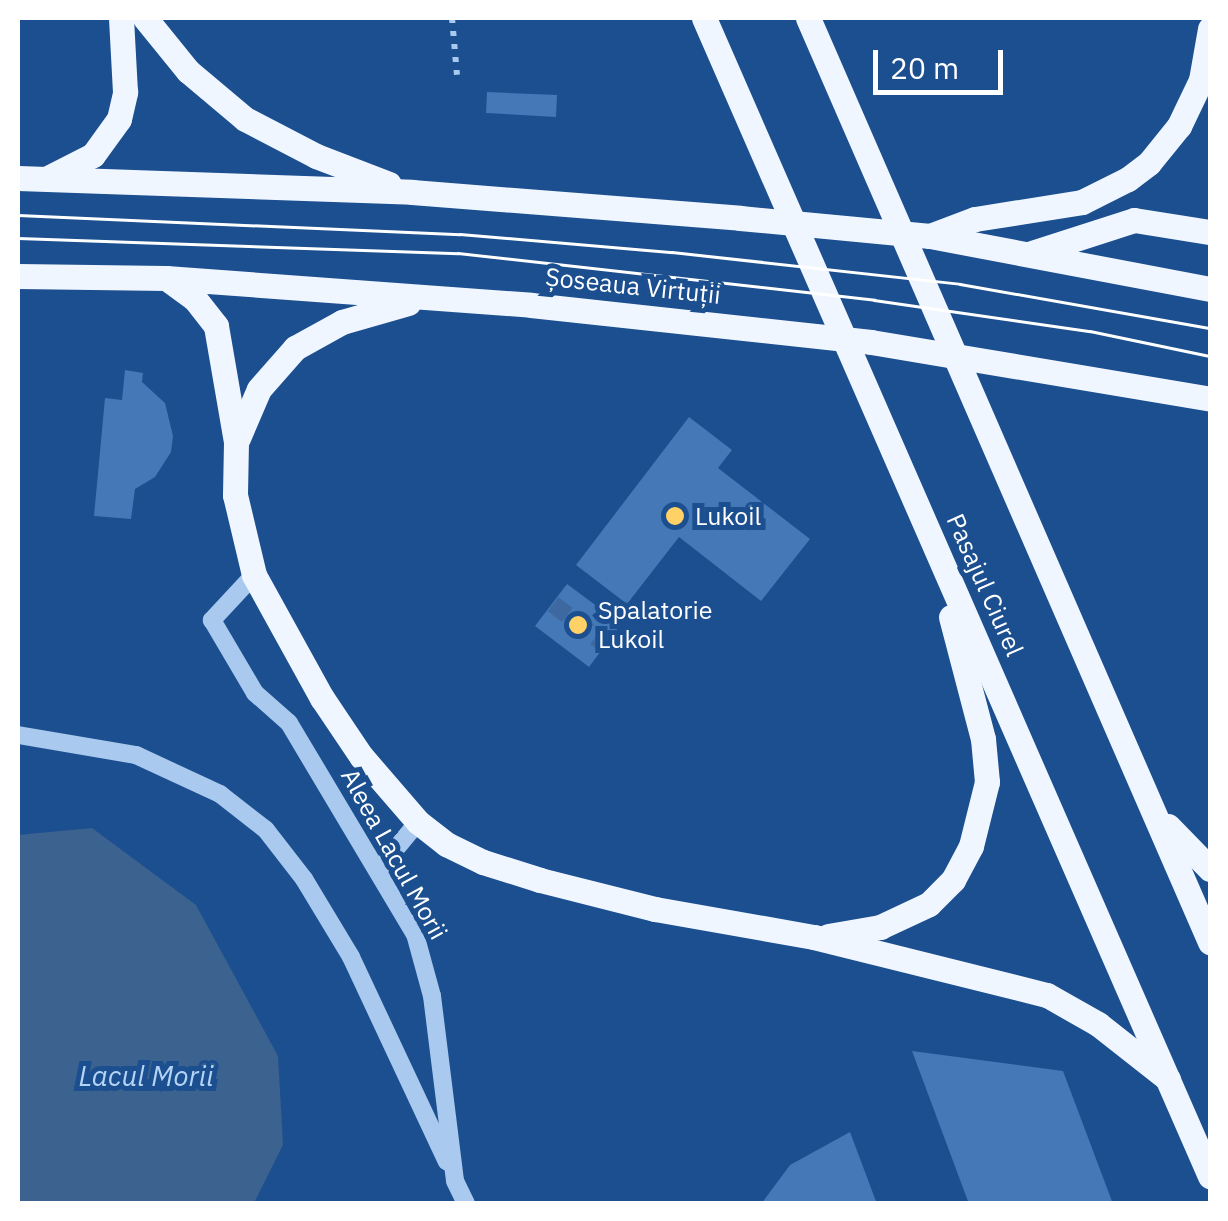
<!DOCTYPE html>
<html>
<head>
<meta charset="utf-8">
<style>
  body { margin:0 }
  #map { position:relative; width:1228px; height:1221px; overflow:hidden; background:#1b4f8f; font-family:"IBM Plex Sans",sans-serif }
  div>[style] { position:absolute }
  .water>* { inset:0; background:#3c6290 }
  .building>* { inset:0; background:#4478b7 }
  .minor-tunnel>* { height:18px; margin-top:-9px; transform-origin:0; background:repeating-linear-gradient(90deg,#3d69a0 0 18px,transparent 0 27px) }
  .path>* { height:6px; margin-top:-3px; transform-origin:0; background:repeating-linear-gradient(90deg,#a9c9ee 0 5px,transparent 0 13px) }
  .minor>* { height:18px; margin:-9px; padding:0 9px; transform-origin:9px; border-radius:9px; background:#a9c9ee }
  .major>* { height:25px; margin:-12.5px; padding:0 12.5px; transform-origin:12.5px; border-radius:12.5px; background:#f0f6ff }
  .tram>* { height:2.5px; margin:-1.25px; padding:0 1.25px; transform-origin:1.25px; border-radius:1.25px; background:#fff }
  .dots>* { width:28px; height:28px; translate:-50% -50%; box-sizing:border-box; border:5px solid #1b4f8f; border-radius:50% }
  span { translate:-50% -50%; white-space:nowrap; text-align:center; line-height:1.15; -webkit-text-stroke:10px #1b4f8f; paint-order:stroke }
  .street-label { font-size:25px; color:#fff }
  .poi-label { font-size:25px; color:#fff }
  .left { translate:0 -50%; text-align:left }
  .water-label { font-size:28px; color:#b5d3f5; font-style:italic }
  .frame { position:absolute; inset:0; border:20px solid #fff; pointer-events:none }
  .scale { position:absolute; left:873px; top:50px; width:130px; height:45px; box-sizing:border-box; border:5px solid #fff; border-top:0; padding-left:12px; font-size:30px; line-height:35px; white-space:nowrap; color:#fff; -webkit-text-stroke:8px #1b4f8f; paint-order:stroke }
</style>
</head>
<body>
<div id="map">
  <div class="water">
    <div style="clip-path:polygon(92px 828px,196px 905px,278px 1056px,283px 1145px,254px 1203px,18px 1203px,18px 835px)"></div>
  </div>
  <div class="building">
    <div style="clip-path:polygon(487px 92px,557px 95px,556px 117px,486px 113px)"></div>
    <div style="clip-path:polygon(125px 370px,143px 373px,142px 382px,165px 403px,173px 436px,171px 452px,155px 477px,135px 489px,131px 519px,94px 516px,105px 398px,122px 400px)"></div>
    <div style="clip-path:polygon(689px 417px,732px 450px,718px 468px,810px 539px,761px 601px,679px 537px,627px 604px,576px 565px)"></div>
    <div style="clip-path:polygon(567px 584px,621px 624px,589px 667px,535px 626px)"></div>
    <div style="clip-path:polygon(912px 1051px,1063px 1071px,1113px 1204px,969px 1204px)"></div>
    <div style="clip-path:polygon(850px 1132px,877px 1204px,761px 1204px,790px 1165px)"></div>
  </div>
  <div class="minor-tunnel">
    <div style="left:553px;top:604px;width:67px;rotate:37.7deg"></div>
  </div>
  <div class="path">
    <div style="left:452px;top:18px;width:57px;rotate:85deg"></div>
  </div>
  <div class="minor">
    <div style="left:254px;top:575px;width:62px;rotate:133deg"></div>
    <div style="left:212px;top:620px;width:85px;rotate:59.5deg"></div>
    <div style="left:255px;top:693px;width:45px;rotate:41.4deg"></div>
    <div style="left:289px;top:723px;width:246px;rotate:59.2deg"></div>
    <div style="left:415px;top:934px;width:64px;rotate:74.7deg"></div>
    <div style="left:432px;top:996px;width:186px;rotate:82.9deg"></div>
    <div style="left:455px;top:1181px;width:25px;rotate:64deg"></div>
    <div style="left:18px;top:735px;width:120px;rotate:9.6deg"></div>
    <div style="left:136px;top:755px;width:93px;rotate:24.9deg"></div>
    <div style="left:220px;top:794px;width:58px;rotate:38deg"></div>
    <div style="left:266px;top:830px;width:62px;rotate:52.2deg"></div>
    <div style="left:304px;top:879px;width:91px;rotate:58.9deg"></div>
    <div style="left:351px;top:957px;width:226px;rotate:64.9deg"></div>
    <div style="left:379px;top:869px;width:61px;rotate:-50.3deg"></div>
  </div>
  <div class="major">
    <div style="left:145px;top:18px;width:68px;rotate:50.9deg"></div>
    <div style="left:188px;top:71px;width:75px;rotate:40.1deg"></div>
    <div style="left:245px;top:119px;width:80px;rotate:27.5deg"></div>
    <div style="left:316px;top:156px;width:78px;rotate:21deg"></div>
    <div style="left:704px;top:18px;width:1264px;rotate:66.4deg"></div>
    <div style="left:808px;top:18px;width:1008px;rotate:66.49deg"></div>
    <div style="left:50px;top:177px;width:48px;rotate:-27.1deg"></div>
    <div style="left:93px;top:155px;width:44px;rotate:-54.2deg"></div>
    <div style="left:119px;top:119px;width:28px;rotate:-77deg"></div>
    <div style="left:125px;top:92px;width:74px;rotate:-93.1deg"></div>
    <div style="left:18px;top:178px;width:394px;rotate:2deg"></div>
    <div style="left:412px;top:192px;width:329px;rotate:4.5deg"></div>
    <div style="left:740px;top:218px;width:191px;rotate:5.4deg"></div>
    <div style="left:930px;top:236px;width:285px;rotate:10.7deg"></div>
    <div style="left:930px;top:236px;width:48px;rotate:-20.7deg"></div>
    <div style="left:975px;top:219px;width:108px;rotate:-9deg"></div>
    <div style="left:1082px;top:202px;width:51px;rotate:-26.6deg"></div>
    <div style="left:1128px;top:179px;width:26px;rotate:-37deg"></div>
    <div style="left:1149px;top:163px;width:48px;rotate:-51deg"></div>
    <div style="left:1179px;top:126px;width:51px;rotate:-64.4deg"></div>
    <div style="left:1201px;top:80px;width:52px;rotate:-80deg"></div>
    <div style="left:1032px;top:253px;width:107px;rotate:-17.9deg"></div>
    <div style="left:1134px;top:220px;width:77px;rotate:9deg"></div>
    <div style="left:18px;top:276px;width:148px;rotate:0.8deg"></div>
    <div style="left:166px;top:278px;width:366px;rotate:4.2deg"></div>
    <div style="left:531px;top:305px;width:342px;rotate:6.2deg"></div>
    <div style="left:871px;top:342px;width:344px;rotate:9.5deg"></div>
    <div style="left:166px;top:278px;width:36px;rotate:36deg"></div>
    <div style="left:195px;top:299px;width:34px;rotate:52deg"></div>
    <div style="left:216px;top:326px;width:118px;rotate:80.2deg"></div>
    <div style="left:236px;top:442px;width:53px;rotate:91.1deg"></div>
    <div style="left:235px;top:495px;width:82px;rotate:76.6deg"></div>
    <div style="left:254px;top:575px;width:141px;rotate:61.1deg"></div>
    <div style="left:322px;top:698px;width:70px;rotate:56.1deg"></div>
    <div style="left:361px;top:756px;width:87px;rotate:49.2deg"></div>
    <div style="left:418px;top:822px;width:36px;rotate:38deg"></div>
    <div style="left:446px;top:844px;width:41px;rotate:25.9deg"></div>
    <div style="left:483px;top:862px;width:60px;rotate:17.5deg"></div>
    <div style="left:540px;top:880px;width:119px;rotate:14.2deg"></div>
    <div style="left:655px;top:909px;width:161px;rotate:10deg"></div>
    <div style="left:814px;top:937px;width:240px;rotate:14deg"></div>
    <div style="left:1047px;top:995px;width:59px;rotate:29.6deg"></div>
    <div style="left:1098px;top:1024px;width:89px;rotate:38.2deg"></div>
    <div style="left:238px;top:438px;width:53px;rotate:-66.8deg"></div>
    <div style="left:259px;top:389px;width:55px;rotate:-48.7deg"></div>
    <div style="left:295px;top:348px;width:54px;rotate:-29deg"></div>
    <div style="left:342px;top:322px;width:69px;rotate:-16.1deg"></div>
    <div style="left:1168px;top:826px;width:60px;rotate:45.7deg"></div>
    <div style="left:828px;top:936px;width:53px;rotate:-9.8deg"></div>
    <div style="left:880px;top:927px;width:54px;rotate:-25.1deg"></div>
    <div style="left:929px;top:904px;width:34px;rotate:-45deg"></div>
    <div style="left:953px;top:880px;width:38px;rotate:-62deg"></div>
    <div style="left:971px;top:846px;width:66px;rotate:-76deg"></div>
    <div style="left:987px;top:782px;width:43px;rotate:-95.3deg"></div>
    <div style="left:983px;top:739px;width:126px;rotate:-104.7deg"></div>
  </div>
  <div class="tram">
    <div style="left:18px;top:215px;width:442px;rotate:2.5deg"></div>
    <div style="left:460px;top:234px;width:213px;rotate:4.9deg"></div>
    <div style="left:672px;top:252px;width:290px;rotate:6.3deg"></div>
    <div style="left:960px;top:284px;width:254px;rotate:10deg"></div>
    <div style="left:18px;top:238px;width:440px;rotate:2deg"></div>
    <div style="left:458px;top:253px;width:419px;rotate:6.4deg"></div>
    <div style="left:874px;top:300px;width:218px;rotate:8.2deg"></div>
    <div style="left:1090px;top:331px;width:123px;rotate:11.8deg"></div>
  </div>
  <div class="dots">
    <div style="left:675px;top:516px;background:#ffd166"></div>
    <div style="left:578px;top:625px;background:#ffd166"></div>
  </div>
  <div class="street-label">
    <span style="left:633px;top:286px;rotate:6deg">Șoseaua Virtuții</span>
    <span style="left:985px;top:585px;rotate:66deg">Pasajul Ciurel</span>
    <span style="left:394px;top:854px;rotate:61deg">Aleea Lacul Morii</span>
  </div>
  <div class="poi-label">
    <span class="left" style="left:695px;top:516px">Lukoil</span>
    <span class="left" style="left:598px;top:625px">Spalatorie<br>Lukoil</span>
  </div>
  <div class="water-label">
    <span style="left:146px;top:1076px">Lacul Morii</span>
  </div>
  <div class="frame"></div>
  <div class="scale">20 m</div>
</div>
</body>
</html>
